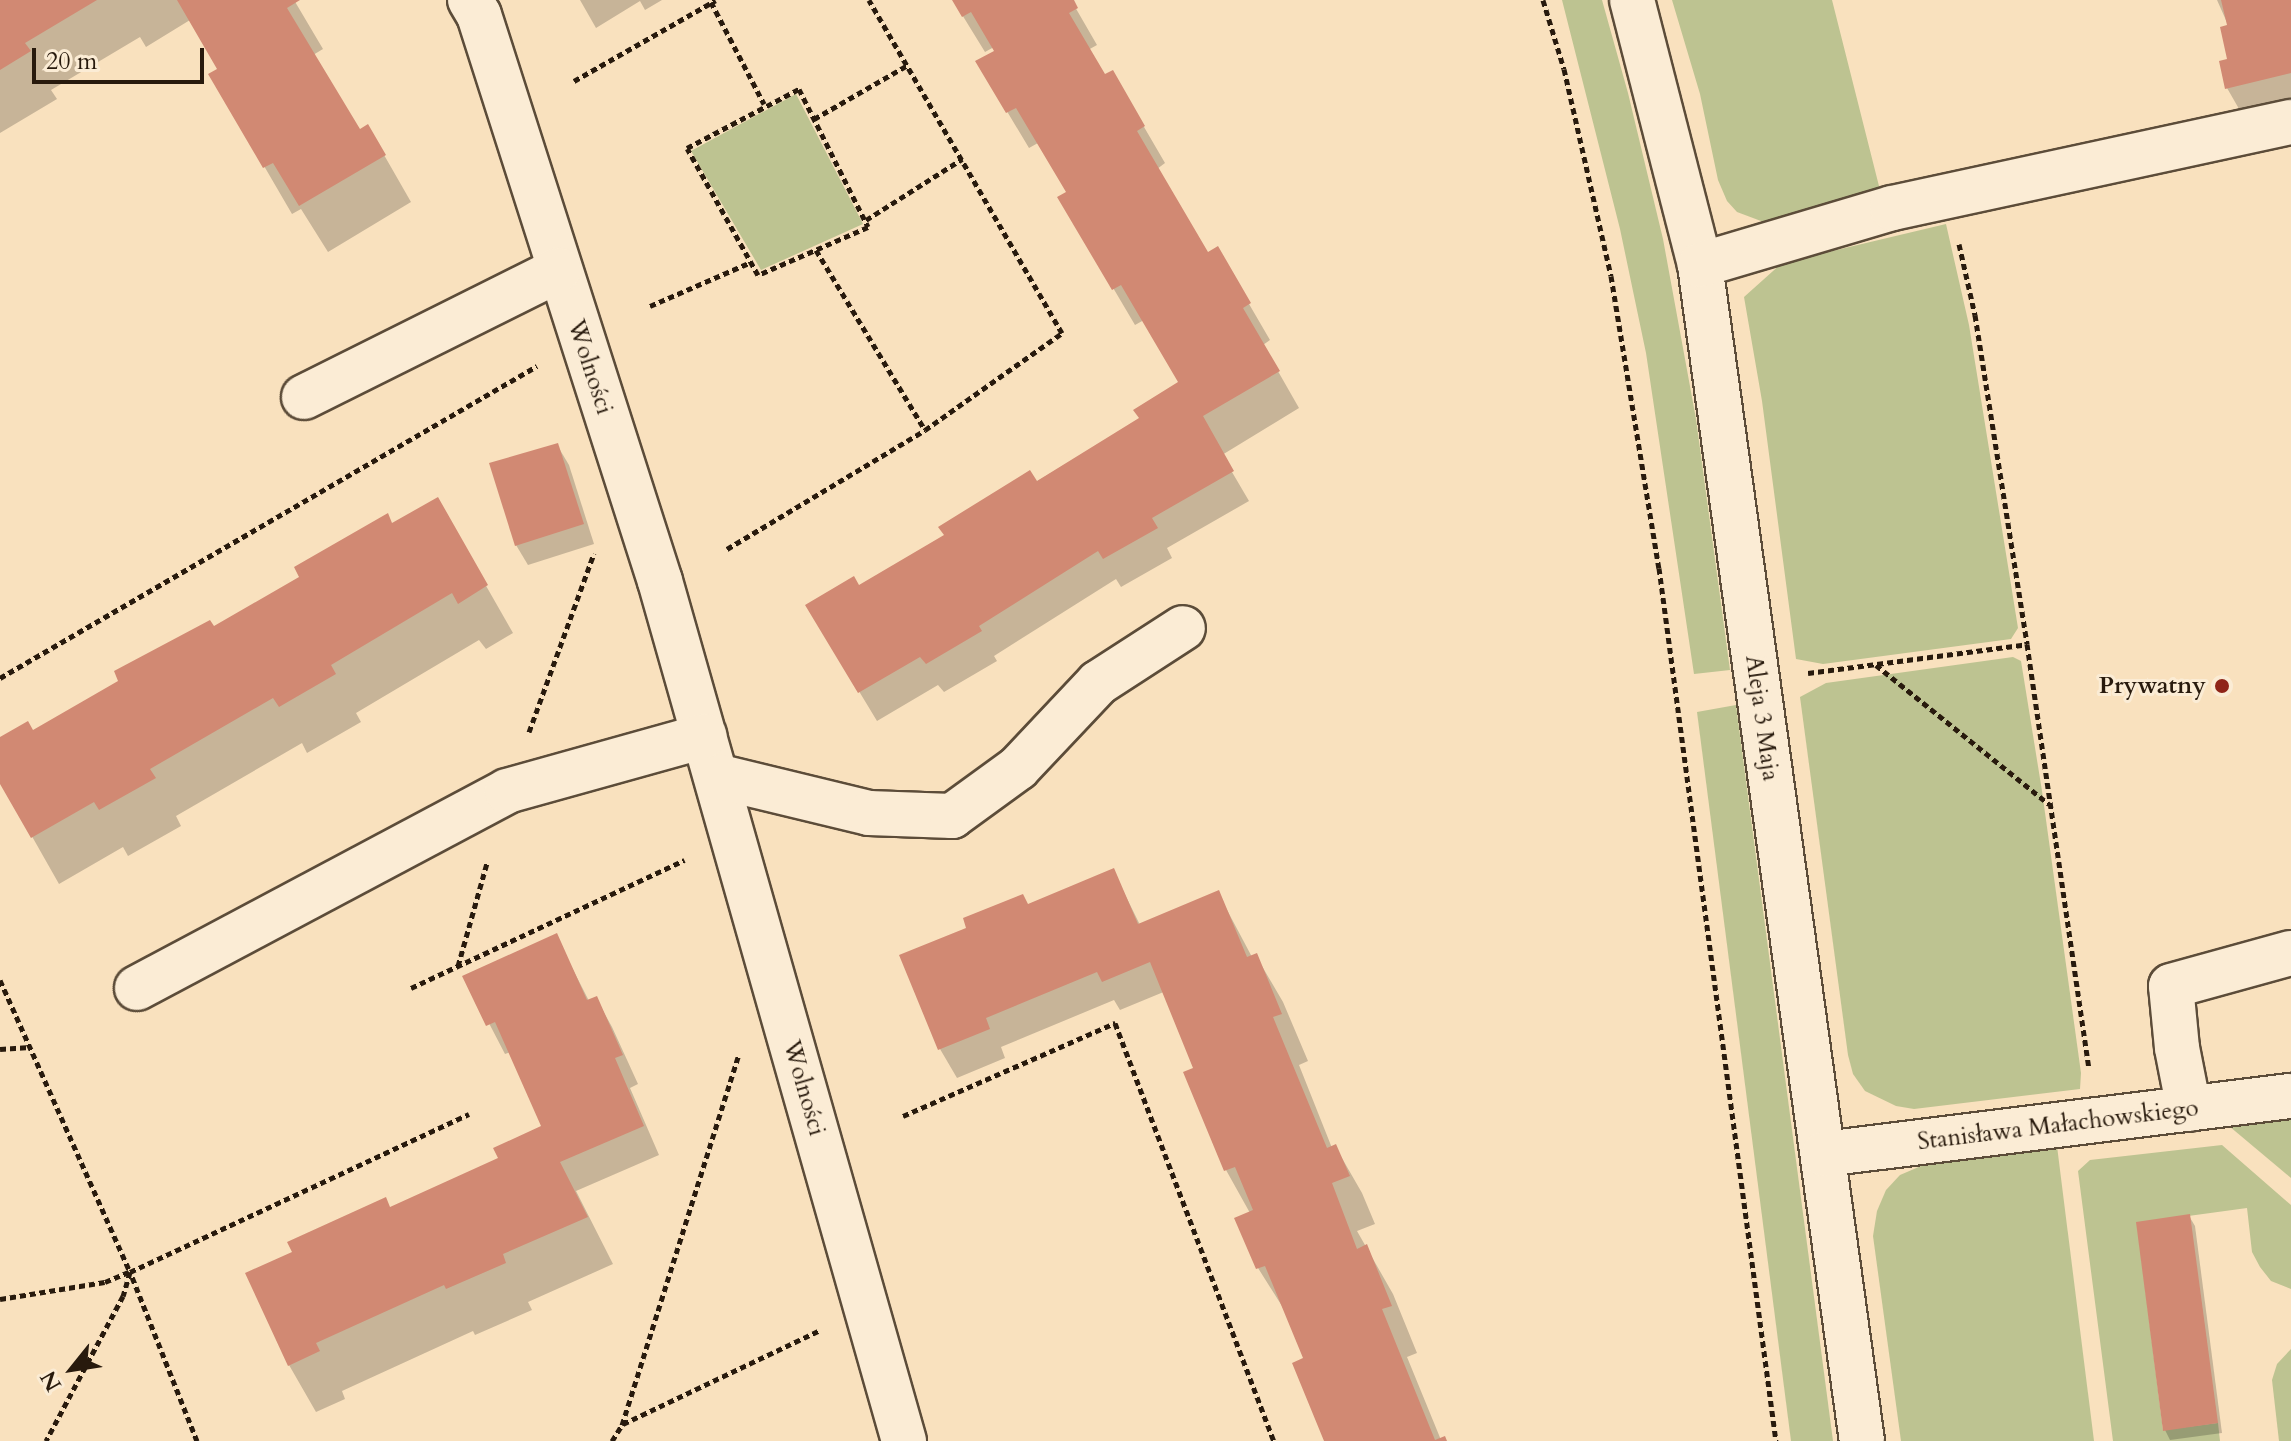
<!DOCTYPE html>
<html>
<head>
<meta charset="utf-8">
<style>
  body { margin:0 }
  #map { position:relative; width:2291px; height:1441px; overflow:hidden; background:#f9e1be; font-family:Cardo,serif }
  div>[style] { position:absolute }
  .green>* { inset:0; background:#bdc391 }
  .shadow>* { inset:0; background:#0003 }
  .building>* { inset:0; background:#d18973 }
  .path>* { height:5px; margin-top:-2.5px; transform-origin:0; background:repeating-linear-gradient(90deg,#281a0d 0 6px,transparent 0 10px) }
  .roads { filter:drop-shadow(2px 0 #5c4c39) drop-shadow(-2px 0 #5c4c39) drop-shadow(0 2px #5c4c39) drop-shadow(0 -2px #5c4c39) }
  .minor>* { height:44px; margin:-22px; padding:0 22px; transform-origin:22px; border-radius:22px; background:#fbecd5 }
  .dots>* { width:22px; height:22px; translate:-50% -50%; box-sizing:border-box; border:4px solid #fbecd5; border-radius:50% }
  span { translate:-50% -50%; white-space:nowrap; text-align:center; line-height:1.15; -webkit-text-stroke:6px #fbecd5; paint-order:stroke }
  .street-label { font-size:24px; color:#281a0d }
  .poi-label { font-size:24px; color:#281a0d; font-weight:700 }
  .right { translate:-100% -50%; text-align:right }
  .north { position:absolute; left:32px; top:1329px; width:80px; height:80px; -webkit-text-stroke:6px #fbecd5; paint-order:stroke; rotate:240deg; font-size:22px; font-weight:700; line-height:32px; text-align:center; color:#281a0d }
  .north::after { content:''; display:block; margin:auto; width:28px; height:36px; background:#281a0d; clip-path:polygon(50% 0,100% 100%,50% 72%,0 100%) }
  .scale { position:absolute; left:32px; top:48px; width:172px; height:36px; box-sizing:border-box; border:4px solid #281a0d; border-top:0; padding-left:10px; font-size:24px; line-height:28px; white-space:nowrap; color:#281a0d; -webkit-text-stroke:6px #fbecd5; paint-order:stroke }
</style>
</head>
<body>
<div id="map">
  <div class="green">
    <div style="clip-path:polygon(1562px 0,1602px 0,1628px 93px,1663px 239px,1696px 419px,1730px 670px,1694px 674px,1646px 353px,1620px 229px)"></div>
    <div style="clip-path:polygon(1672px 0,1832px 0,1881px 194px,1769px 224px,1737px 212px,1727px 201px,1718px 180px,1700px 94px)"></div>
    <div style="clip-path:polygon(796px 94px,863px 224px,761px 270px,691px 151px)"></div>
    <div style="clip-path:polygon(1946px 224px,1969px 325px,2018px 628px,2011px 639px,1823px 664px,1796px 659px,1762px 401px,1744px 297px,1782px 263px)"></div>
    <div style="clip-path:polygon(2013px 657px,2021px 661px,2042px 791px,2081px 1073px,2080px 1089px,1914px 1109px,1896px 1106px,1865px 1091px,1853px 1074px,1848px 1055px,1800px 697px,1826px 683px)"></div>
    <div style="clip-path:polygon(1736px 705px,1833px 1441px,1791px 1441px,1697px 712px)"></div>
    <div style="clip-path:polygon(2291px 1118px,2291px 1178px,2229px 1126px)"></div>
    <div style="clip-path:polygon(2222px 1145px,2291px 1205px,2291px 1289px,2271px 1281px,2260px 1267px,2252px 1252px,2247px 1208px,2137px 1223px,2163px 1430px,2218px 1423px,2220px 1441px,2113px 1441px,2078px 1171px,2090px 1160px)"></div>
    <div style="clip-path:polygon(2057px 1146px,2094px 1441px,1901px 1441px,1873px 1236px,1877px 1211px,1886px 1190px,1900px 1175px,1921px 1166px)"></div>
    <div style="clip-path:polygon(2291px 1349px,2291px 1441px,2279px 1441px,2272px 1380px,2277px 1364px)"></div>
  </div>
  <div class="shadow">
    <div style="clip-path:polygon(0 0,294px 0,323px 49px,313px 55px,360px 132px,368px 127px,411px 202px,328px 252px,301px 209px,292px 214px,211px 75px,220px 70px,190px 20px,146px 47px,140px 37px,51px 90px,57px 99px,0 133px)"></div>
    <div style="clip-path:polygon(580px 0,662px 0,645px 10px,640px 1px,596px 28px)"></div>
    <div style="clip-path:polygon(953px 0,1071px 0,1097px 45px,1088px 50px,1104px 77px,1112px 72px,1165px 163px,1157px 169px,1208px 255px,1217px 249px,1270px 340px,1263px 345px,1299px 408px,1222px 455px,1249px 501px,1167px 548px,1172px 558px,1121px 587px,1116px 579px,994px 656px,997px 661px,944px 692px,938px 685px,877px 721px,825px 635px,858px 588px,1140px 420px,1181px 383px,1144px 320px,1135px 325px,1060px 198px,1068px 193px,1038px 143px,1029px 148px,999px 98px,994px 47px,985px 52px)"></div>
    <div style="clip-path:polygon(2217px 0,2291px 0,2291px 126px,2254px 135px,2227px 88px,2229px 27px)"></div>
    <div style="clip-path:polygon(557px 445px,569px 465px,594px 544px,528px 565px,516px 545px)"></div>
    <div style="clip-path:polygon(437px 500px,513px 633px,486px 649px,479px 640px,356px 713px,361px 722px,307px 753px,302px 743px,176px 816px,181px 826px,128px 856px,123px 847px,59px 884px,0 780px,0 739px,33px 733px)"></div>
    <div style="clip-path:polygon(1113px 870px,1140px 925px,1218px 893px,1252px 957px,1256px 956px,1283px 1002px,1308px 1061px,1299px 1065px,1332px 1148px,1335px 1146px,1362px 1193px,1375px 1224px,1357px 1231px,1393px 1294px,1417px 1353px,1407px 1357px,1441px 1440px,1446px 1441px,1327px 1441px,1306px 1360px,1287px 1314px,1258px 1268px,1237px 1219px,1250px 1213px,1226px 1170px,1196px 1070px,1166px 991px,1120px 1010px,1114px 1000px,1001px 1047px,1005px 1058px,957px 1078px,940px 1049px,902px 956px)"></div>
    <div style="clip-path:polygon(556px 936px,589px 1001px,596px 998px,612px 1027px,638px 1084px,630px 1088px,659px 1155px,576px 1191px,613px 1264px,528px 1302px,532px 1310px,475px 1335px,473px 1331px,342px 1391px,345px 1399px,316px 1412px,289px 1365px,390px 1209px,554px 1152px,511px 1052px,505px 1054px,465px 977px)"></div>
    <div style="clip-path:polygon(2189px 1216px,2195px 1226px,2222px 1433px,2170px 1440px,2165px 1430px)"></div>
  </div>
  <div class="building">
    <div style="clip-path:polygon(0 0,97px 0,25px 43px,31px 51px,0 70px)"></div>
    <div style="clip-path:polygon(177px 0,300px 0,287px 8px,360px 129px,368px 124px,386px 155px,299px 206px,273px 163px,263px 168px,208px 74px,217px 69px)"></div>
    <div style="clip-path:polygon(952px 0,1074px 0,1078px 8px,1069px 13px,1105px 74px,1113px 70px,1145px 126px,1137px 131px,1208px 252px,1218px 246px,1251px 303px,1243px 308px,1280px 371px,1203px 416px,1234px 471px,1152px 518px,1158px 528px,1103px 559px,1098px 551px,979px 626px,982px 631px,926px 664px,920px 657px,858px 693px,805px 605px,854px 576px,859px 585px,944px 535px,938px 527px,1030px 470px,1037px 481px,1139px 418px,1133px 410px,1178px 382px,1121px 285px,1112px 290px,1057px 197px,1066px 192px,1016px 108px,1006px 113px,975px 61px,994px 51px,971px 12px,962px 17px)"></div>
    <div style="clip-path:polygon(2221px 0,2291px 0,2291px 73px,2225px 89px,2219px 61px,2227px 59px,2220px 27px,2227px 25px)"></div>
    <div style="clip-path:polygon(558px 443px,584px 524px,515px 546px,489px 463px)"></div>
    <div style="clip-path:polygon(438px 497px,488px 585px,458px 604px,452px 593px,331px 665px,336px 674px,279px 707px,273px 698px,150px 769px,156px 778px,99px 810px,94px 802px,31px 838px,0 784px,0 737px,28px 721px,33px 730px,118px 681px,114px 671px,210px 620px,214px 626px,299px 577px,294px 567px,388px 513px,392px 523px)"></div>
    <div style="clip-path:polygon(1114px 868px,1138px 924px,1219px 890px,1247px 957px,1257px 953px,1282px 1014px,1273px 1017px,1327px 1148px,1336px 1144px,1350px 1176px,1332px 1183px,1357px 1249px,1367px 1244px,1392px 1306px,1382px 1309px,1435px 1440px,1445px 1436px,1447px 1441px,1324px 1441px,1292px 1363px,1303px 1358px,1265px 1266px,1256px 1269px,1234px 1218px,1253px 1210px,1235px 1167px,1224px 1171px,1183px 1072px,1193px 1068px,1150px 962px,1102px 982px,1097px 972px,986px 1018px,990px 1029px,938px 1050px,899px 955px,966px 928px,963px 918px,1023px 894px,1028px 904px)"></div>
    <div style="clip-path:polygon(557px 933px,587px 1000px,597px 996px,623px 1055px,615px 1058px,644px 1126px,560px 1162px,588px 1217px,503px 1254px,506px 1263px,446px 1289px,444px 1285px,316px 1343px,320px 1351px,288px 1366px,245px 1273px,292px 1252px,287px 1242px,386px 1197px,390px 1207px,498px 1158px,493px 1148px,541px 1126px,495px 1022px,486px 1026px,462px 976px)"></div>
    <div style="clip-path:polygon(2190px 1214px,2218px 1423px,2163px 1431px,2136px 1222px)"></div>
  </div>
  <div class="path">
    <div style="left:1543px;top:0;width:72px;rotate:73.1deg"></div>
    <div style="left:1564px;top:69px;width:212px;rotate:77.2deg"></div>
    <div style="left:1611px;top:276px;width:296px;rotate:80.7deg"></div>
    <div style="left:1659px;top:568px;width:881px;rotate:82.37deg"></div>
    <div style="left:711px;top:2px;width:115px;rotate:62.5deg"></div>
    <div style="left:574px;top:81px;width:163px;rotate:-29.7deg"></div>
    <div style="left:799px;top:89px;width:154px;rotate:63.4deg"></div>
    <div style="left:868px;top:227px;width:120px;rotate:156.4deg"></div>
    <div style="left:758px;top:275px;width:145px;rotate:-119.2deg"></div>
    <div style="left:687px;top:148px;width:127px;rotate:-27.8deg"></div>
    <div style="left:814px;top:119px;width:108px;rotate:-29.9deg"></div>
    <div style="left:866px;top:220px;width:114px;rotate:-32.4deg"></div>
    <div style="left:1959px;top:244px;width:73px;rotate:77.3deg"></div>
    <div style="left:1975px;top:315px;width:333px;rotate:81deg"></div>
    <div style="left:2027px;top:644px;width:429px;rotate:81.7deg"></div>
    <div style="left:816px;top:250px;width:210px;rotate:58.8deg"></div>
    <div style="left:650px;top:306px;width:110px;rotate:-23.5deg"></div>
    <div style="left:727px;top:549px;width:231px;rotate:-31deg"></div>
    <div style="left:925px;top:430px;width:168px;rotate:-35.3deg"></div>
    <div style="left:1062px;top:333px;width:385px;rotate:-120.1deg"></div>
    <div style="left:1876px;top:665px;width:222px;rotate:38.8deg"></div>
    <div style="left:1808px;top:673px;width:221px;rotate:-7.5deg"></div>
    <div style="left:0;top:678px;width:621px;rotate:-30.16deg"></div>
    <div style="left:529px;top:732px;width:190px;rotate:-70deg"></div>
    <div style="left:458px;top:966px;width:107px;rotate:-74.3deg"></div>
    <div style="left:0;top:980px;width:320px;rotate:66deg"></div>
    <div style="left:130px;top:1272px;width:25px;rotate:106deg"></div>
    <div style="left:123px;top:1296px;width:164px;rotate:118deg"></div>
    <div style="left:411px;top:988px;width:302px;rotate:-25.1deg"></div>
    <div style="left:0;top:1049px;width:30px;rotate:-4deg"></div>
    <div style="left:903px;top:1116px;width:232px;rotate:-23.7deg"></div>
    <div style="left:1115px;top:1023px;width:447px;rotate:69.2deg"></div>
    <div style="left:0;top:1299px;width:106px;rotate:-9.2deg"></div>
    <div style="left:105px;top:1282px;width:26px;rotate:-23deg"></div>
    <div style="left:623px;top:1424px;width:218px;rotate:-25.5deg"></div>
    <div style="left:197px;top:1441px;width:182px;rotate:-111.6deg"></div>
    <div style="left:130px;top:1272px;width:374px;rotate:-25deg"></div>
    <div style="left:612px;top:1441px;width:19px;rotate:-58deg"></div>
    <div style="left:622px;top:1425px;width:388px;rotate:-72.5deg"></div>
  </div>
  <div class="roads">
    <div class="minor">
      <div style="left:470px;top:0;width:17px;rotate:59deg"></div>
      <div style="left:479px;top:15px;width:594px;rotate:72.27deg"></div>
      <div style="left:660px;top:581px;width:894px;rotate:74.16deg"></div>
      <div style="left:1632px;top:0;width:274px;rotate:75.6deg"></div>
      <div style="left:1700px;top:265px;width:1187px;rotate:82.16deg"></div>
      <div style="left:1700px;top:265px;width:200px;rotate:-16.5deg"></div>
      <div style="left:1892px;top:208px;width:408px;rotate:-12.2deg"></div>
      <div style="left:304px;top:397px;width:285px;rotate:-26.5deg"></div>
      <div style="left:716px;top:776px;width:157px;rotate:13.6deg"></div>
      <div style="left:869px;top:813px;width:83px;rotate:2.1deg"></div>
      <div style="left:952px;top:816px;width:82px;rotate:-36deg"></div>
      <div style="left:1018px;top:768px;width:117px;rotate:-46.7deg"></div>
      <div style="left:1098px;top:683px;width:101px;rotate:-32.9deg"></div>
      <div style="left:137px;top:988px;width:419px;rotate:-28deg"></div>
      <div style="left:507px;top:791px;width:205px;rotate:-15.6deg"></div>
      <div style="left:2189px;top:1109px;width:62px;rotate:-101.1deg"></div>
      <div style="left:2177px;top:1048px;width:62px;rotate:-95.5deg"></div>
      <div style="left:2171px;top:986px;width:124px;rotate:-15.4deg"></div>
      <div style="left:1824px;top:1154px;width:471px;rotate:-7.1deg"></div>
    </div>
  </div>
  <div class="dots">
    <div style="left:2222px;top:686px;background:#8f2418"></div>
  </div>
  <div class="street-label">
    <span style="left:590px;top:367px;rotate:72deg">Wolności</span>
    <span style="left:1762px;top:718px;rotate:82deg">Aleja 3 Maja</span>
    <span style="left:804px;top:1088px;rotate:74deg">Wolności</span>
    <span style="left:2058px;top:1125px;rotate:-7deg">Stanisława Małachowskiego</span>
  </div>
  <div class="poi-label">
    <span class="right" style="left:2206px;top:686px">Prywatny</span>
  </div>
  <div class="north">N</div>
  <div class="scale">20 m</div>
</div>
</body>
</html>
